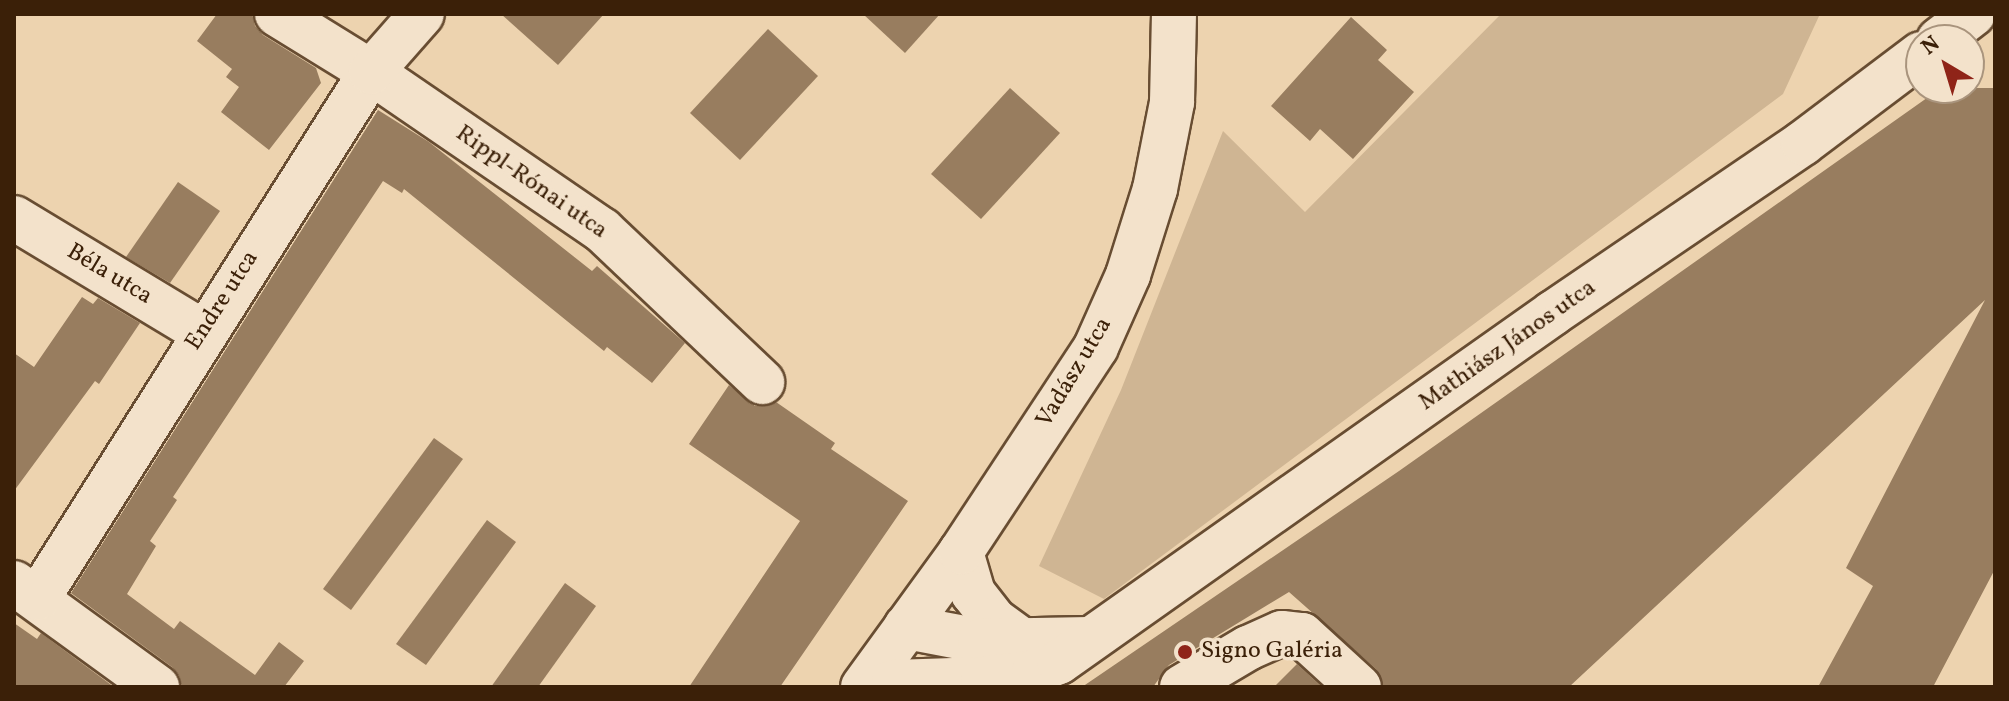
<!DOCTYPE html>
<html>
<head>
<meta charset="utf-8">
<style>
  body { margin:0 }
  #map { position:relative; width:2009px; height:701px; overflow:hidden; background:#edd3af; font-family:Vollkorn,serif }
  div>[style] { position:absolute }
  .green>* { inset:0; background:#cfb593 }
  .building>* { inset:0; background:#987d5f }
  .roads { filter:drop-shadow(2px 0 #684d32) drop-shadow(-2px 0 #684d32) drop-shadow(0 2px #684d32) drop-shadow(0 -2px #684d32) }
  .minor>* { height:44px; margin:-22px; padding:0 22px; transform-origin:22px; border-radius:22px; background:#f3e2cb }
  .dots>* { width:22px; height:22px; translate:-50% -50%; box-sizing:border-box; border:4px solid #f3e2cb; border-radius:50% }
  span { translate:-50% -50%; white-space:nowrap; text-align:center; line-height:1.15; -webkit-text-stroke:7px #f3e2cb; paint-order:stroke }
  .street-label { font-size:24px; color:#3b2008 }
  .poi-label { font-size:24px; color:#3b2008 }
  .left { translate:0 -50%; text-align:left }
  .frame { position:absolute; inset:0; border:16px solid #3b2008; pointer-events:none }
  .north { position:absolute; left:1905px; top:24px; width:80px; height:80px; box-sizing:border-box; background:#f3e2cb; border:2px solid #a9947d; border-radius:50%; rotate:322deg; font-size:22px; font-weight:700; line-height:32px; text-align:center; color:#3b2008 }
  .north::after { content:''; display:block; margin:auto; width:28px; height:36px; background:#8f2418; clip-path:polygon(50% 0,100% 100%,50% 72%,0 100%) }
</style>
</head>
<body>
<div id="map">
  <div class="green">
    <div style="clip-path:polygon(1501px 14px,1820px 14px,1783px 94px,1104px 599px,1039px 566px,1121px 390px,1223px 131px,1305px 212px)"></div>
  </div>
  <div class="building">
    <div style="clip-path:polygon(217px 14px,252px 14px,255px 26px,263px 35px,316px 68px,321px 83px,269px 150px,221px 112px,239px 87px,226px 77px,232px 69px,197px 41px)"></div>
    <div style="clip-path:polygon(501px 14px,604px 14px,558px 65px)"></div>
    <div style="clip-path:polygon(863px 14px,940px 14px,905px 53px)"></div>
    <div style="clip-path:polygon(1351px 17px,1387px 50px,1378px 60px,1414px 92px,1353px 159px,1320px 129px,1310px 141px,1271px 106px)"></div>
    <div style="clip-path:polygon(768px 29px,818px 76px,740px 160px,690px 113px)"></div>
    <div style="clip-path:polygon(1010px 88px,1060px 133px,981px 219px,931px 174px)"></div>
    <div style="clip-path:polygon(1941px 88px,1995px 88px,1995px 569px,1933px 687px,1818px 687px,1873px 586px,1846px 568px,1985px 300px,1569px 687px,1383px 687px,1376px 669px,1289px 592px,1169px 665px,1153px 687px,1082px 687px,1399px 471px)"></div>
    <div style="clip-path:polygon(378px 110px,429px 142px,592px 271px,597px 266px,685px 343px,652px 383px,607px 347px,604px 351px,404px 189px,402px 193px,383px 181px,173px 497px,177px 500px,150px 541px,156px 546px,127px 594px,174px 629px,180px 621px,255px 675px,279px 642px,304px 661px,284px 687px,182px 687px,179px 676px,172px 667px,71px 593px)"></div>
    <div style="clip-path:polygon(178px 182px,220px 211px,170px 283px,126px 257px)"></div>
    <div style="clip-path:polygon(82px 297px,93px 304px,98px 298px,140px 323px,99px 384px,95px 381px,14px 491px,14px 353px,34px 367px)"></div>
    <div style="clip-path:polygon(729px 385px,755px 406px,776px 402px,835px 443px,831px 449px,908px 501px,780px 687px,689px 687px,800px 521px,689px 444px)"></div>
    <div style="clip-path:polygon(434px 438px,463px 459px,351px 610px,323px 589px)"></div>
    <div style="clip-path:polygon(487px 520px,516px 542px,426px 665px,396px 644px)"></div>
    <div style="clip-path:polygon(565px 583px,596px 606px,538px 687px,491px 687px)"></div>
    <div style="clip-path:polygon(14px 623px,37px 639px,41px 633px,114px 687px,14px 687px)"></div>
    <div style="clip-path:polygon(1297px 664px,1322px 687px,1274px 687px)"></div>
  </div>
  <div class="roads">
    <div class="minor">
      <div style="left:277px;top:14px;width:110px;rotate:31.7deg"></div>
      <div style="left:371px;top:72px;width:280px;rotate:34.4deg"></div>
      <div style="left:602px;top:230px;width:221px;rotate:43.5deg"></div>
      <div style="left:1939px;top:40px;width:43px;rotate:-37.4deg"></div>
      <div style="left:14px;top:218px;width:221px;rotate:31.1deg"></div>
      <div style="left:961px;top:552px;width:43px;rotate:73.7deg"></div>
      <div style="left:973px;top:593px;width:34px;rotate:52deg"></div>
      <div style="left:994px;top:620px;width:34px;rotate:36deg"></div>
      <div style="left:14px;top:583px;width:177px;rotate:36deg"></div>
      <div style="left:38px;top:598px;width:623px;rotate:-57.66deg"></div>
      <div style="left:371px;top:72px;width:77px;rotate:-48.7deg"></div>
      <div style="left:906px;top:627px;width:75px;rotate:10.7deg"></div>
      <div style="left:980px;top:641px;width:110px;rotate:-1deg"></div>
      <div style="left:863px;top:687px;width:167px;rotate:-54deg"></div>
      <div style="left:961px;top:552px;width:245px;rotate:-56.6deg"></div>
      <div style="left:1096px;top:347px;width:79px;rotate:-66deg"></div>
      <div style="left:1128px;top:275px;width:90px;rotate:-72.6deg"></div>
      <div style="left:1155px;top:189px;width:89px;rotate:-78.9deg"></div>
      <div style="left:1172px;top:102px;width:88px;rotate:-88.7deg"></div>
      <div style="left:880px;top:687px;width:15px;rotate:-20deg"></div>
      <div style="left:894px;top:682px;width:89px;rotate:-1.9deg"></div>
      <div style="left:983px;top:679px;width:51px;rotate:-7.8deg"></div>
      <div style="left:1034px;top:672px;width:27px;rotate:-22deg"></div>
      <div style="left:1059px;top:662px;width:605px;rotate:-35.24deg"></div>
      <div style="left:1553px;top:313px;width:302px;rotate:-34.2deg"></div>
      <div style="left:1803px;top:143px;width:148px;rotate:-37deg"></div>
      <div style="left:1182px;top:687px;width:77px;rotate:-30.6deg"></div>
      <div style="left:1248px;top:648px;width:37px;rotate:-24deg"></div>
      <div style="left:1282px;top:633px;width:20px;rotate:6deg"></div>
      <div style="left:1302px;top:635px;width:77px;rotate:42.4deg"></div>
    </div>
  </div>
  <div class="dots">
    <div style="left:1185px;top:652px;background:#8f2418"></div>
  </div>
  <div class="street-label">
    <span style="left:531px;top:183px;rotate:35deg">Rippl-Rónai utca</span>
    <span style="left:109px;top:275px;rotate:31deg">Béla utca</span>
    <span style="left:223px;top:301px;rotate:-57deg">Endre utca</span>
    <span style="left:1508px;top:346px;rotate:-35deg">Mathiász János utca</span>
    <span style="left:1075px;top:373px;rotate:-59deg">Vadász utca</span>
  </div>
  <div class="poi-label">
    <span class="left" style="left:1201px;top:652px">Signo Galéria</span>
  </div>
  <div class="frame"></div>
  <div class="north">N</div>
</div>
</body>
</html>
